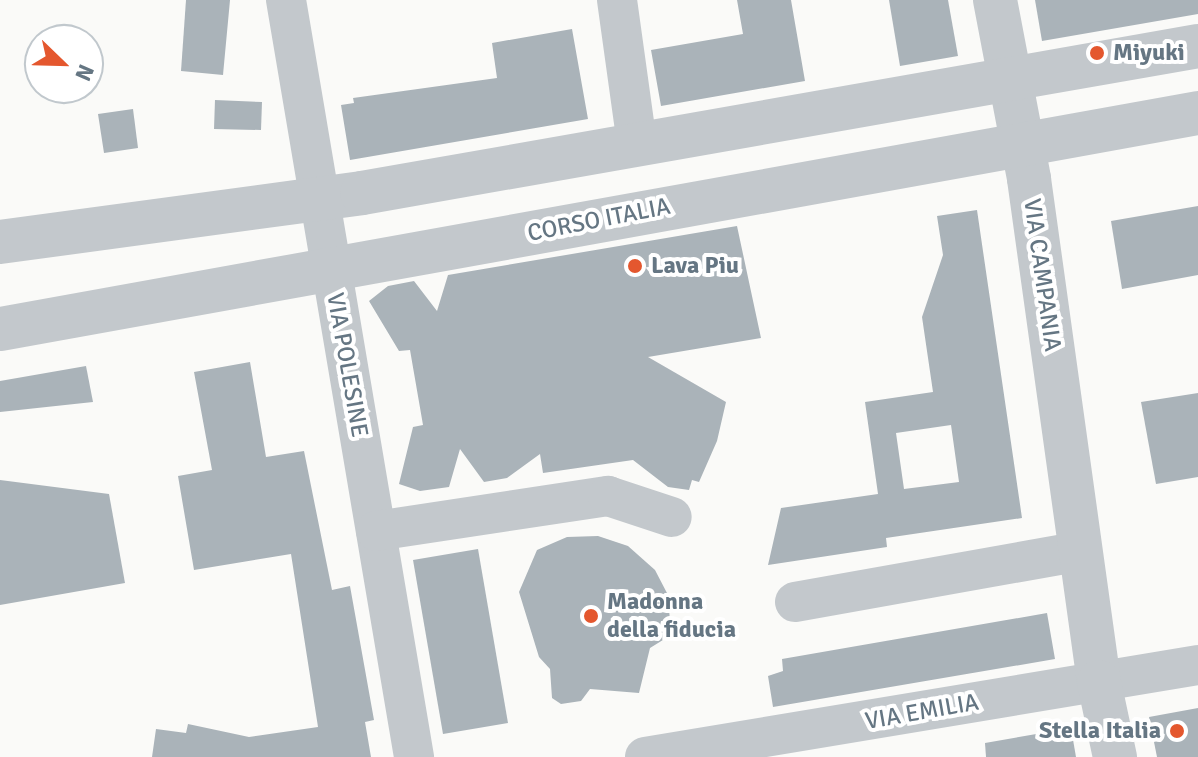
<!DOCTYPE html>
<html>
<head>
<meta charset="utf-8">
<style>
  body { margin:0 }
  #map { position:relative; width:1198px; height:757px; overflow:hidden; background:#fafaf8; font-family:Signika,sans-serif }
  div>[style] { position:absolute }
  .building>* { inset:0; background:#aab3b9 }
  .minor>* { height:40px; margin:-20px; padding:0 20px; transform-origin:20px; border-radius:20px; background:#c3c8cc }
  .tertiary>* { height:44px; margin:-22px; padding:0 22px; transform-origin:22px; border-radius:22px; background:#c3c8cc }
  .dots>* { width:22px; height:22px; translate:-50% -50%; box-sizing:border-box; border:4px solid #fff; border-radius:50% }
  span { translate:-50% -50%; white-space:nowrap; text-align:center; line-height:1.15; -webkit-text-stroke:8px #fff; paint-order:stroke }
  .poi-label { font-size:24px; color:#657683; font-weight:700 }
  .left { translate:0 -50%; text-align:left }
  .right { translate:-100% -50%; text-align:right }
  .street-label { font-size:24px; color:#657683 }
  .north { position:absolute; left:24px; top:24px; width:80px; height:80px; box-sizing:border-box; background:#fff; border:2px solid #c1c8cd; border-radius:50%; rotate:113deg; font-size:22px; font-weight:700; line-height:32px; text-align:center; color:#657683 }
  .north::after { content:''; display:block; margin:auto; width:28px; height:36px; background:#e4572e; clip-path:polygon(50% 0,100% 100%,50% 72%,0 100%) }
</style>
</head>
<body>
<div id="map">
  <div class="building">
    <div style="clip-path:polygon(186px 0,230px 0,223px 75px,181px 71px)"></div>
    <div style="clip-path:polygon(737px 0,791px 0,805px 81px,661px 106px,651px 50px,743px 34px)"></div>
    <div style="clip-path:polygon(889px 0,948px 0,958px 56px,900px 66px)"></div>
    <div style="clip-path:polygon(1035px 0,1198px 0,1198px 14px,1042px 41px)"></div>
    <div style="clip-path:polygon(572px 29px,588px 119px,350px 160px,341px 105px,354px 103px,353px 98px,497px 78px,492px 43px)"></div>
    <div style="clip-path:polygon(215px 100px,262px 102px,261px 130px,214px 129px)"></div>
    <div style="clip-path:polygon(133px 109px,138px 148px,104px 153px,98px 114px)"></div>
    <div style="clip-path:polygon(1198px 206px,1198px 275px,1122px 289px,1111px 221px)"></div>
    <div style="clip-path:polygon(evenodd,977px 210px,1022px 518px,886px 538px,887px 547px,768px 565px,781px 508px,878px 494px,865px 402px,933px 392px,922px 317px,943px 255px,937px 216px,977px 210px,951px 425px,959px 482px,904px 489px,896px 433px,951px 425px)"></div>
    <div style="clip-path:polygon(737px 226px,761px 338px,648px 357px,726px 402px,717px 441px,699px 482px,692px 480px,689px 490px,668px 487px,633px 460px,543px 473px,540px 454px,507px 478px,484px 482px,460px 449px,449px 487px,420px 491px,399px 484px,413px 427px,423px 425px,410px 350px,399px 351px,369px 301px,388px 286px,414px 281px,437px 311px,448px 275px)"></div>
    <div style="clip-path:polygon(250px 362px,266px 457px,304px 451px,332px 590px,350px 586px,374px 720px,365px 722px,371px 757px,152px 757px,156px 729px,186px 733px,188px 724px,249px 737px,318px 727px,291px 554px,194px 570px,178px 476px,212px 470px,194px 372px)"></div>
    <div style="clip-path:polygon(86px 366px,93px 402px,0 412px,0 381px)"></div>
    <div style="clip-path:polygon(1198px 393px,1198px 477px,1156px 484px,1141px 402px)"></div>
    <div style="clip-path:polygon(0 480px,109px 494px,125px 583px,0 605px)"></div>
    <div style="clip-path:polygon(598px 536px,628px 546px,655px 570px,668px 595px,671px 635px,650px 648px,639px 693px,590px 689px,581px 701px,561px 704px,552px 698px,550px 669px,539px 657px,519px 592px,537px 550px,567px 537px)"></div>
    <div style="clip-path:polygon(478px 549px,508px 723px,443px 734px,413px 560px)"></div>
    <div style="clip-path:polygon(1047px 613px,1055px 659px,773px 707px,768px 676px,783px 671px,782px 659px)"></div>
    <div style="clip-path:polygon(1198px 708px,1198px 757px,1157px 757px,1149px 717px)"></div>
    <div style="clip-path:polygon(1071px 728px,1076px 757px,986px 757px,985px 743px)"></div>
  </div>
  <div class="minor">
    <div style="left:286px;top:0;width:768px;rotate:80.4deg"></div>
    <div style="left:617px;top:0;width:146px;rotate:82.1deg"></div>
    <div style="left:376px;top:531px;width:235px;rotate:-8.6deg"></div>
    <div style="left:608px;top:496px;width:67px;rotate:18.2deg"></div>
    <div style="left:795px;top:602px;width:291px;rotate:-10.1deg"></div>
    <div style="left:645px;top:757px;width:561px;rotate:-9.45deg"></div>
  </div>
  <div class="tertiary">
    <div style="left:995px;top:0;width:182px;rotate:79.2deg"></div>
    <div style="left:1029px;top:179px;width:508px;rotate:82.08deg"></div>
    <div style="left:1099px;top:682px;width:77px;rotate:78deg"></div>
    <div style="left:0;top:242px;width:365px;rotate:-7.7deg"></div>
    <div style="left:362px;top:193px;width:849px;rotate:-9.97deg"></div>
    <div style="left:0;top:329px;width:1217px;rotate:-10.22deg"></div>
  </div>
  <div class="dots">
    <div style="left:1097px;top:53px;background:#e4572e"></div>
    <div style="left:635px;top:266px;background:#e4572e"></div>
    <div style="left:591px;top:616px;background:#e4572e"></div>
    <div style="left:1177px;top:731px;background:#e4572e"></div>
  </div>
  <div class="poi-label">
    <span class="left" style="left:1113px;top:53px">Miyuki</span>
    <span class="left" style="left:651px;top:266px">Lava Piu</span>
    <span class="left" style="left:607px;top:616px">Madonna<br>della fiducia</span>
    <span class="right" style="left:1161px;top:731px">Stella Italia</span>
  </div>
  <div class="street-label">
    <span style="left:599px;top:220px;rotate:-11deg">CORSO ITALIA</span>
    <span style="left:1042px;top:275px;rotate:82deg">VIA CAMPANIA</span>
    <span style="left:347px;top:365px;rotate:80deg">VIA POLESINE</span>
    <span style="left:922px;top:712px;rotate:-10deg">VIA EMILIA</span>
  </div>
  <div class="north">N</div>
</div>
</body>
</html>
